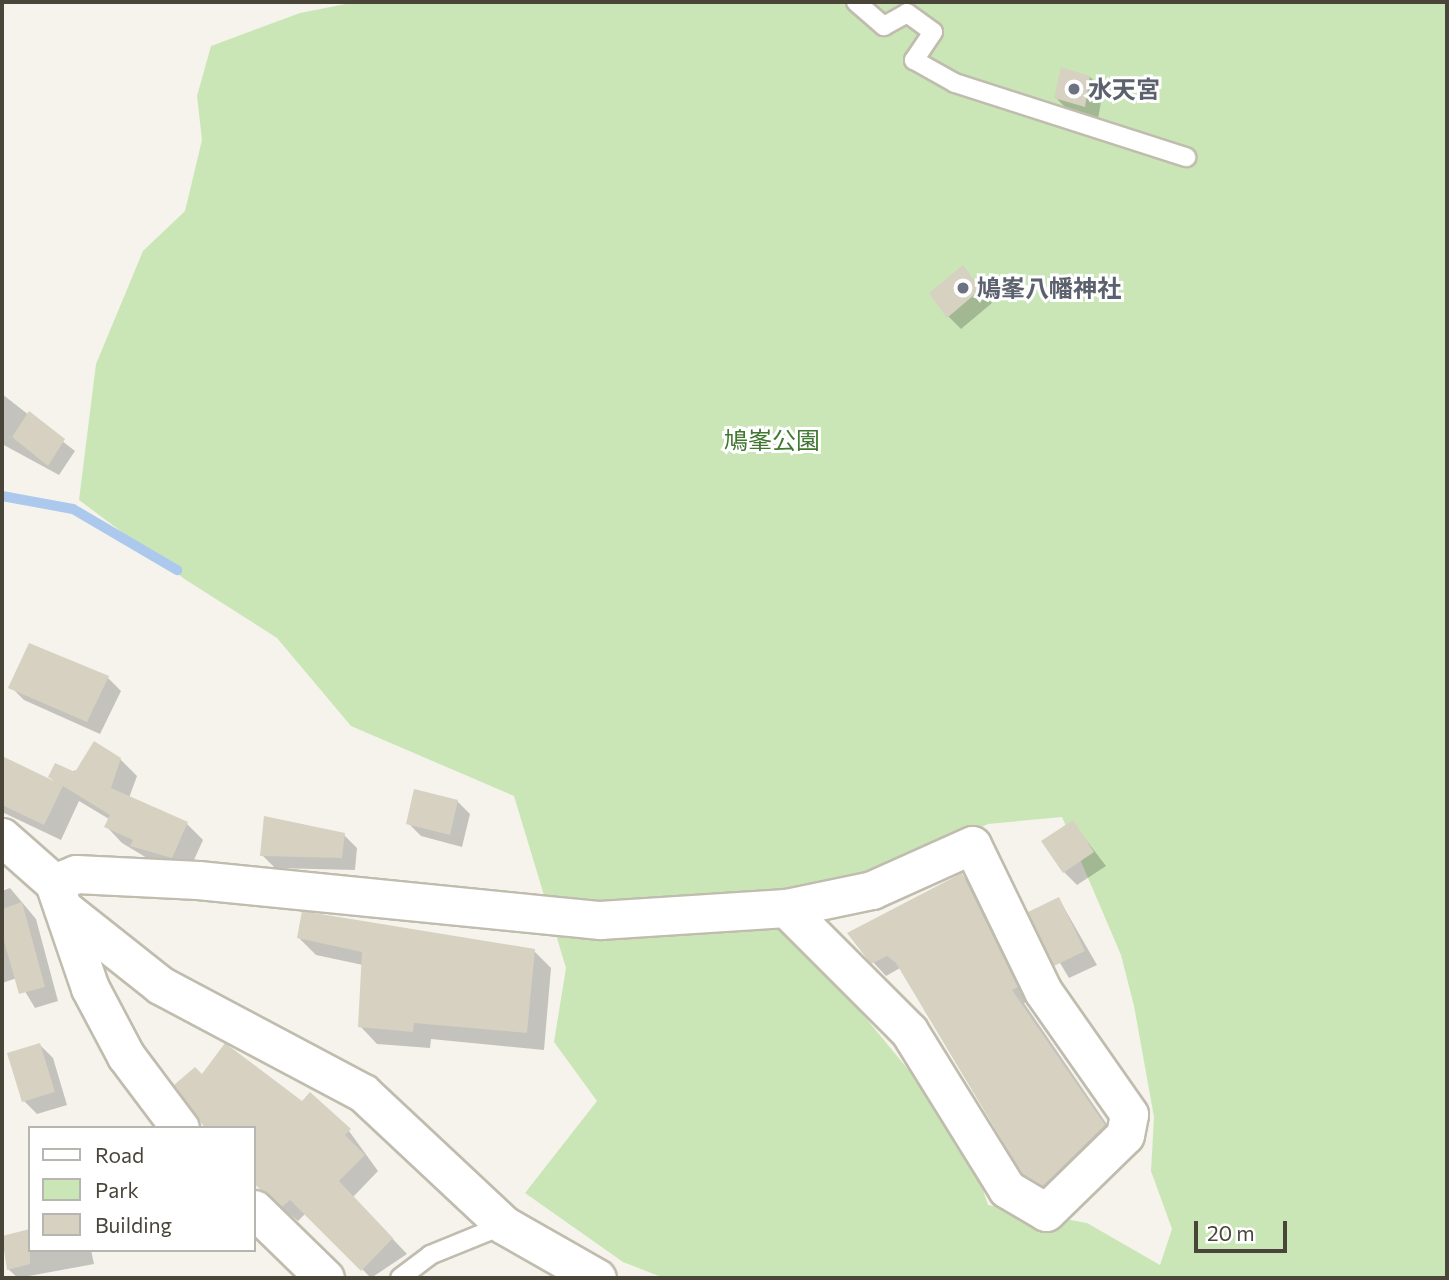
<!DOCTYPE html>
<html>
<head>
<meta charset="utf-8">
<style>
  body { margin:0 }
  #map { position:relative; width:1449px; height:1280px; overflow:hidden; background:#f5f3eb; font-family:Commissioner,"Noto Sans JP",sans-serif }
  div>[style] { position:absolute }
  .green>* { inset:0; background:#cae6b7 }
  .shadow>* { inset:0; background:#0003 }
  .stream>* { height:10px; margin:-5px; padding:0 5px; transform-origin:5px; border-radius:5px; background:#acc9ed }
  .building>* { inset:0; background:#d6d1c1 }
  .roads { filter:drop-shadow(2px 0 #c0bcae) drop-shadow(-2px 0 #c0bcae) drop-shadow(0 2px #c0bcae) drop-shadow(0 -2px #c0bcae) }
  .service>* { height:18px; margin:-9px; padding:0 9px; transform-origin:9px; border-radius:9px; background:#fff }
  .minor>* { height:37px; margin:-18.5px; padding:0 18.5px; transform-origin:18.5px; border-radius:18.5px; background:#fff }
  .dots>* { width:19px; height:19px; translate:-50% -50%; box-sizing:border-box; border:4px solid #fff; border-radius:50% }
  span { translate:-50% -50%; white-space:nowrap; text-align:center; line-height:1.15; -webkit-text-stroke:6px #fff; paint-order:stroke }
  .worship-label { font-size:24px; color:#5b616d; font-weight:700 }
  .left { translate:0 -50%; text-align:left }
  .park-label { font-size:24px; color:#40782f }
  .frame { position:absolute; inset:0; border:4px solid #494539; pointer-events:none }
  .legend { position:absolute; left:28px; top:1126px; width:228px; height:126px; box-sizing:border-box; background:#fff; border:2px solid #b6b5b0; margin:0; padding:9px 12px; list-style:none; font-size:21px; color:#494539 }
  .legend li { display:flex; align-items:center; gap:14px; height:35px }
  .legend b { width:35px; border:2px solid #b6b5b0 }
  .scale { position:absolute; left:1194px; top:1221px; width:93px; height:32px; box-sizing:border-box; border:4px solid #494539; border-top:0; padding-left:9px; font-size:21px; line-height:24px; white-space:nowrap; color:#494539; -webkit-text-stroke:5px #fff; paint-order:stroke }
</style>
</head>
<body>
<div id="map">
  <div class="green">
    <div style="clip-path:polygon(evenodd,356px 2px,1447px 2px,1447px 1278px,664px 1278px,623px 1262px,525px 1193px,597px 1101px,554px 1042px,566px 968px,514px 796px,351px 726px,277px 638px,186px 580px,79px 500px,96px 364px,143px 251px,185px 211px,202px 140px,197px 96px,211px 46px,300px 13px,356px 2px,1062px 817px,1121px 955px,1134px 1006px,1154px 1117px,1151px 1171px,1172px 1229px,1160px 1265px,1087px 1223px,988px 1205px,967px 1141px,781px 915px,777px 893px,904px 863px,988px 824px,1062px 817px)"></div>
  </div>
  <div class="shadow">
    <div style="clip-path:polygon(1090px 77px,1103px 90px,1098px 119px,1068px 110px,1055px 97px)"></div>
    <div style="clip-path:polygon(963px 267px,992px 303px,961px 329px,948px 316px)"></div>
    <div style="clip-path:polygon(2px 394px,75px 451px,59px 475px,2px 444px)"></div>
    <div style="clip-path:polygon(108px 678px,121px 691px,100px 734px,24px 700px,11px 687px)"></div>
    <div style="clip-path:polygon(2px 758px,57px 784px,50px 777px,120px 759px,137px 776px,129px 798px,187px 824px,203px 840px,188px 873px,172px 873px,122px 843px,106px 826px,109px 819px,79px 801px,61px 840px,2px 812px)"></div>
    <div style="clip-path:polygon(457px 801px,470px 814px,462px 847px,421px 836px,408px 823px)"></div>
    <div style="clip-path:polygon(1073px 823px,1106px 866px,1077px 885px,1064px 872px)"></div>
    <div style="clip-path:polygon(344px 835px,357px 848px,355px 870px,275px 868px,262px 855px)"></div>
    <div style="clip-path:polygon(962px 875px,975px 888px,1030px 1001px,1024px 1003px,1117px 1139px,1057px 1198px,1024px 1172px,900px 968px,886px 976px,873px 962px)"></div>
    <div style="clip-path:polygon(10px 888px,36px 919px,58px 1001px,35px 1008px,17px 978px,2px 983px,2px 891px)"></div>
    <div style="clip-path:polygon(1059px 899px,1097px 965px,1069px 978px,1030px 913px)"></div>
    <div style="clip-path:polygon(299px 938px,534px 951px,551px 968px,544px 1050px,431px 1039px,430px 1048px,377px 1044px,360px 1026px,363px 965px,316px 955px)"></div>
    <div style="clip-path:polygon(40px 1045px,53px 1058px,67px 1105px,37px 1114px,24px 1101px)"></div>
    <div style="clip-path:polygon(203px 1077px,302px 1103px,349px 1131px,378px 1171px,353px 1197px,407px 1254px,371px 1278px,306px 1213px,298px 1221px,275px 1203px,254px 1180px,254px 1128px)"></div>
    <div style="clip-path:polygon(30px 1231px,30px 1250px,91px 1250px,94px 1264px,18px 1278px,8px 1269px,2px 1237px)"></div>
  </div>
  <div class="stream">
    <div style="left:2px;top:496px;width:72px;rotate:10.4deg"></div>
    <div style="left:73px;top:509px;width:121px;rotate:30.4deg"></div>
  </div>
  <div class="building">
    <div style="clip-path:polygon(1061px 67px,1090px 76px,1085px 107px,1054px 98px)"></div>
    <div style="clip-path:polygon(963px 265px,981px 289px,947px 318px,929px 293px)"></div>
    <div style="clip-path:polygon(29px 411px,65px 439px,48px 466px,12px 437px)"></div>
    <div style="clip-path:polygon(29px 643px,109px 676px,87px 722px,8px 688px)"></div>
    <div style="clip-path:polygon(94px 741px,121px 758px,111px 788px,188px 822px,172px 858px,130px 846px,133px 840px,104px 827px,110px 815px,63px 786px,44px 825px,2px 805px,2px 756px,56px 782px,48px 777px,55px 763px,75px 772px)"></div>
    <div style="clip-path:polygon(414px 789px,458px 800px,450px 835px,406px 824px)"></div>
    <div style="clip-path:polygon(264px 816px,345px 833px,342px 858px,260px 856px)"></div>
    <div style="clip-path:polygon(1073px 820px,1094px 852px,1063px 873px,1041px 841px)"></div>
    <div style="clip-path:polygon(962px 873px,1018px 987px,1012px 990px,1105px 1125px,1043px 1186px,1022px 1174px,896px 963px,887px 956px,871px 964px,847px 933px)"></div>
    <div style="clip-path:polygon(1059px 897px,1085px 951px,1054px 966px,1028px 912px)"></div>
    <div style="clip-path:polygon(22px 902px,45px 987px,19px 994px,2px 934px,2px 909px)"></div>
    <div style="clip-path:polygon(302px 911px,535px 949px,527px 1033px,414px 1023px,413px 1032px,358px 1027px,362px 952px,297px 938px)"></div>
    <div style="clip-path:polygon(40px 1043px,55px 1092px,22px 1102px,7px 1053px)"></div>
    <div style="clip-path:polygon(225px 1043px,302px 1101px,310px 1092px,351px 1129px,345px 1135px,365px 1155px,339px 1181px,393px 1238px,361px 1271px,290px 1200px,282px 1207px,254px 1184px,254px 1128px,205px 1128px,174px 1085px,195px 1067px,202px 1074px)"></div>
    <div style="clip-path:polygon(30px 1229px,30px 1264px,7px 1270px,2px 1236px)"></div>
  </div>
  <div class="roads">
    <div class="service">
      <div style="left:856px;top:2px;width:37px;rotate:41deg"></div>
      <div style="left:884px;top:26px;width:26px;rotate:-29deg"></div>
      <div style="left:907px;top:13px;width:32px;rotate:36deg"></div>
      <div style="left:933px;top:32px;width:34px;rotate:124deg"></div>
      <div style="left:914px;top:60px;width:47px;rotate:29.3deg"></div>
      <div style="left:955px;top:83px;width:243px;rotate:17.8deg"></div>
      <div style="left:400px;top:1278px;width:38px;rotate:-37deg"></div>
      <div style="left:430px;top:1255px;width:80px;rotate:-22.1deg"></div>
    </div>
    <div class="minor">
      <div style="left:2px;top:837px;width:69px;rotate:41.5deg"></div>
      <div style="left:54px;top:883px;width:111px;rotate:71.1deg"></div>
      <div style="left:90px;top:988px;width:77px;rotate:62.1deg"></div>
      <div style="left:126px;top:1056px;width:90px;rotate:53.1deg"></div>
      <div style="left:54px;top:883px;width:24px;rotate:-22deg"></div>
      <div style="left:76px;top:874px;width:122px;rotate:2.8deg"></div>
      <div style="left:198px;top:880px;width:404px;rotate:5.7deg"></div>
      <div style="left:600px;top:920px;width:186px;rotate:-3.7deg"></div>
      <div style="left:786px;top:908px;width:174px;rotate:45deg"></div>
      <div style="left:909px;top:1031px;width:186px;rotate:58.2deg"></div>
      <div style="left:1007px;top:1189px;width:45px;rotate:30.5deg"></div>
      <div style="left:1046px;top:1212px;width:110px;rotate:-44.3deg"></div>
      <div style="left:1125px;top:1135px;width:21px;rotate:-79deg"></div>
      <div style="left:1129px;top:1114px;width:150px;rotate:-125deg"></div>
      <div style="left:1043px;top:991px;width:162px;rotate:-115.9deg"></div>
      <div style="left:972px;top:845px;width:110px;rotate:155.8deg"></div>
      <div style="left:872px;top:890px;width:88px;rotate:168.2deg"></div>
      <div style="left:63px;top:908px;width:124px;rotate:38.4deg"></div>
      <div style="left:160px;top:985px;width:230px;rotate:28deg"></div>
      <div style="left:363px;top:1093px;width:193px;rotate:43.1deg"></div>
      <div style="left:504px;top:1225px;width:107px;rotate:29.7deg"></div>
      <div style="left:254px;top:1209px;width:99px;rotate:44.2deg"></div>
    </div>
  </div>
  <div class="dots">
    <div style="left:1074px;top:89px;background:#6b7280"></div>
    <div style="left:963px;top:288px;background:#6b7280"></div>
  </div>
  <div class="worship-label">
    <span class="left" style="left:1088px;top:89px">水天宮</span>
    <span class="left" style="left:977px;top:288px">鳩峯八幡神社</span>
  </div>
  <div class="park-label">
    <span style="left:772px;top:440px">鳩峯公園</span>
  </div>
  <div class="frame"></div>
  <ul class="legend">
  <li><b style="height:9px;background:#fff"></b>Road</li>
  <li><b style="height:19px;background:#cae6b7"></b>Park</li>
  <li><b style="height:19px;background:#d6d1c1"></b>Building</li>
  </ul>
  <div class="scale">20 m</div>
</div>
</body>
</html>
